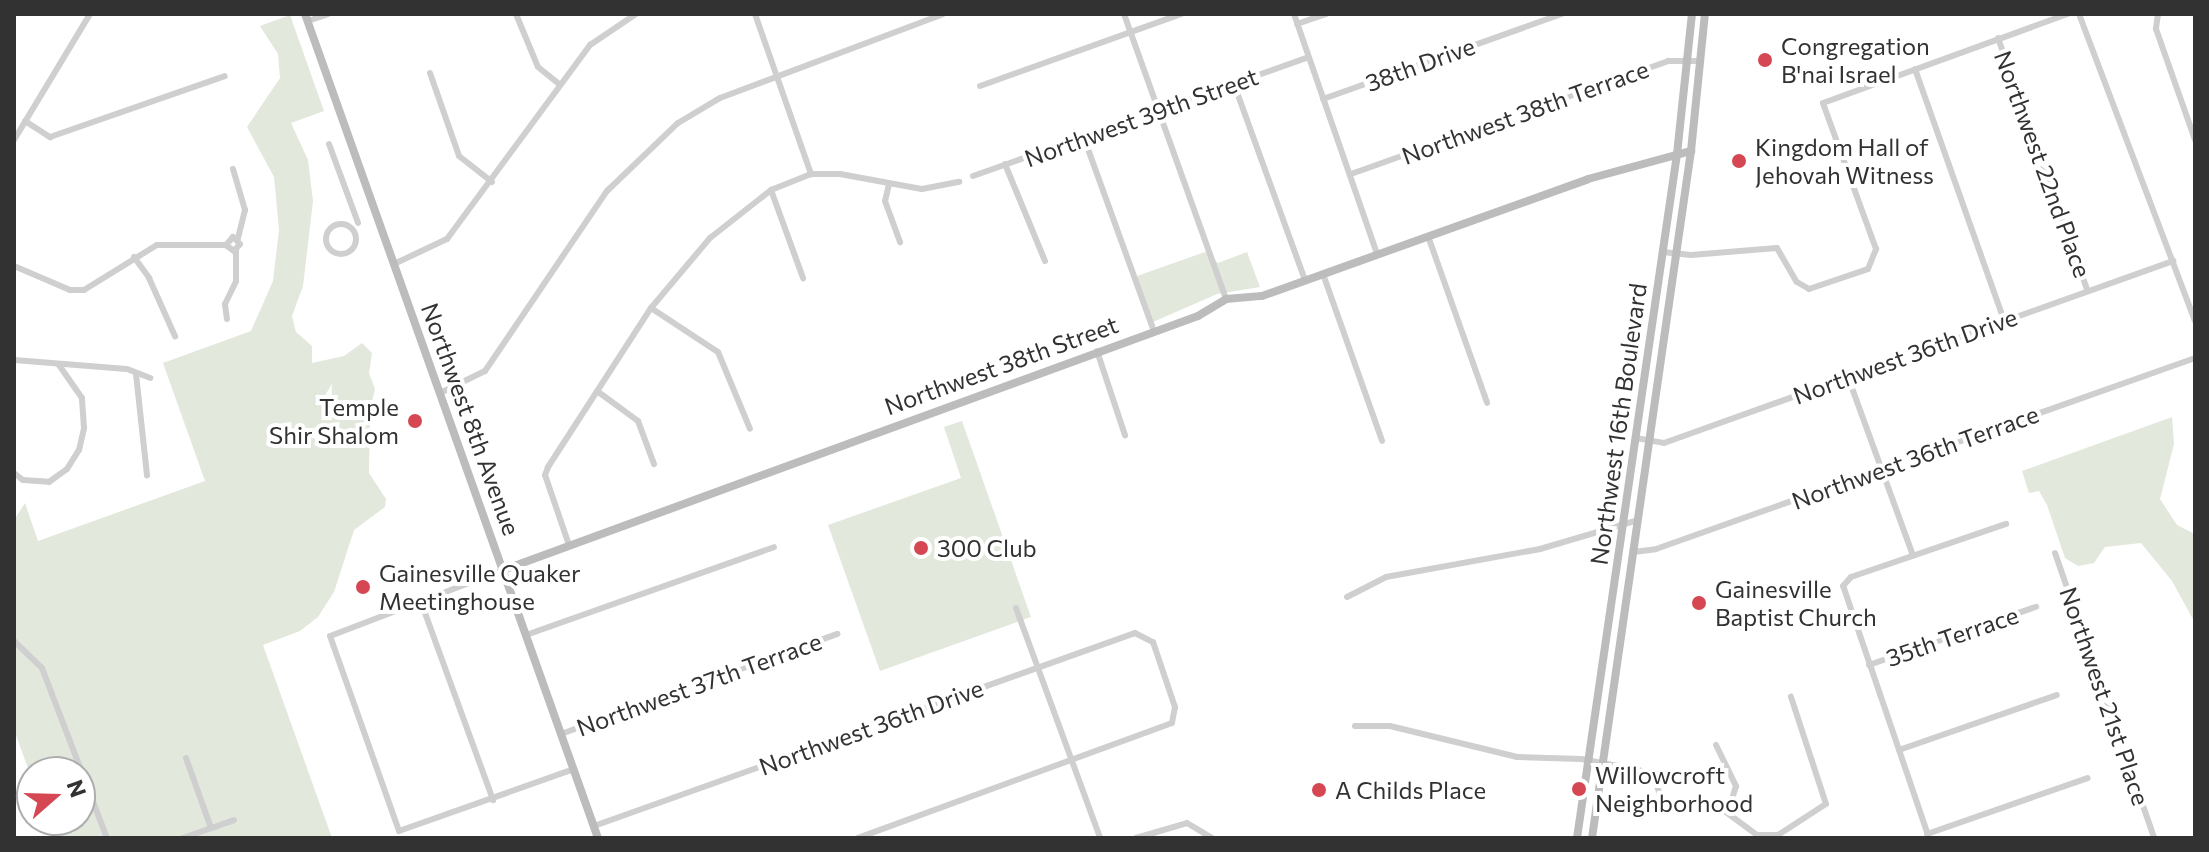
<!DOCTYPE html>
<html>
<head>
<meta charset="utf-8">
<style>
  body { margin:0 }
  #map { position:relative; width:2209px; height:852px; overflow:hidden; background:#fff; font-family:Commissioner,sans-serif }
  div>[style] { position:absolute }
  .green>* { inset:0; background:#e2e8dc }
  .street>* { height:6px; margin:-3px; padding:0 3px; transform-origin:3px; border-radius:3px; background:#cfcfcf }
  .street>.ring { margin:-3px; padding:0; box-sizing:content-box; background:none; border:6px solid #cfcfcf; border-radius:50% }
  .secondary>* { height:8px; margin:-4px; padding:0 4px; transform-origin:4px; border-radius:4px; background:#bcbcbc }
  .dots>* { width:22px; height:22px; translate:-50% -50%; box-sizing:border-box; border:4px solid #fff; border-radius:50% }
  span { translate:-50% -50%; white-space:nowrap; text-align:center; line-height:1.15; -webkit-text-stroke:8px #fff; paint-order:stroke }
  .poi-label { font-size:24px; color:#323232 }
  .left { translate:0 -50%; text-align:left }
  .right { translate:-100% -50%; text-align:right }
  .street-label { font-size:24px; color:#323232 }
  .frame { position:absolute; inset:0; border:16px solid #323232; pointer-events:none }
  .north { position:absolute; left:16px; top:756px; width:80px; height:80px; box-sizing:border-box; background:#fff; border:2px solid #adadad; border-radius:50%; rotate:70deg; font-size:22px; font-weight:700; line-height:32px; text-align:center; color:#323232 }
  .north::after { content:''; display:block; margin:auto; width:28px; height:36px; background:#d64754; clip-path:polygon(50% 0,100% 100%,50% 72%,0 100%) }
</style>
</head>
<body>
<div id="map">
  <div class="green">
    <div style="clip-path:polygon(290px 15px,324px 111px,291px 123px,308px 160px,313px 201px,303px 286px,292px 316px,296px 332px,312px 346px,312px 363px,344px 356px,362px 343px,372px 353px,369px 373px,375px 389px,370px 410px,369px 473px,386px 499px,385px 507px,354px 530px,334px 592px,318px 617px,300px 631px,263px 645px,332px 838px,54px 838px,47px 820px,80px 820px,80px 772px,32px 772px,32px 779px,14px 730px,14px 520px,25px 503px,38px 541px,205px 481px,163px 363px,251px 331px,273px 281px,279px 230px,274px 177px,247px 127px,280px 78px,278px 54px,260px 26px)"></div>
    <div style="clip-path:polygon(1205px 252px,1218px 263px,1247px 252px,1260px 287px,1217px 294px,1153px 322px,1137px 276px)"></div>
    <div style="clip-path:polygon(2172px 417px,2174px 444px,2160px 499px,2177px 525px,2195px 534px,2195px 623px,2172px 581px,2141px 543px,2105px 547px,2094px 563px,2078px 566px,2065px 558px,2047px 505px,2039px 491px,2029px 493px,2022px 471px)"></div>
    <div style="clip-path:polygon(962px 421px,1031px 617px,880px 671px,828px 525px,961px 478px,944px 427px)"></div>
  </div>
  <div class="street">
    <div style="left:516px;top:14px;width:57px;rotate:67.5deg"></div>
    <div style="left:538px;top:67px;width:28px;rotate:39deg"></div>
    <div style="left:755px;top:14px;width:170px;rotate:70.7deg"></div>
    <div style="left:1124px;top:14px;width:303px;rotate:70.3deg"></div>
    <div style="left:1294px;top:14px;width:254px;rotate:70.9deg"></div>
    <div style="left:2079px;top:14px;width:328px;rotate:69.3deg"></div>
    <div style="left:2158px;top:14px;width:15px;rotate:98deg"></div>
    <div style="left:2156px;top:29px;width:118px;rotate:70.6deg"></div>
    <div style="left:308px;top:21px;width:21px;rotate:-19deg"></div>
    <div style="left:1297px;top:24px;width:31px;rotate:-19deg"></div>
    <div style="left:1998px;top:38px;width:266px;rotate:70.5deg"></div>
    <div style="left:1915px;top:69px;width:266px;rotate:70.5deg"></div>
    <div style="left:430px;top:73px;width:88px;rotate:70.7deg"></div>
    <div style="left:459px;top:156px;width:42px;rotate:38.2deg"></div>
    <div style="left:1234px;top:84px;width:208px;rotate:70.1deg"></div>
    <div style="left:980px;top:86px;width:214px;rotate:-19.7deg"></div>
    <div style="left:1323px;top:99px;width:254px;rotate:-19.6deg"></div>
    <div style="left:25px;top:121px;width:30px;rotate:33deg"></div>
    <div style="left:50px;top:137px;width:185px;rotate:-19.2deg"></div>
    <div style="left:1084px;top:138px;width:205px;rotate:70.1deg"></div>
    <div style="left:14px;top:140px;width:147px;rotate:-58.9deg"></div>
    <div style="left:329px;top:144px;width:84px;rotate:69.8deg"></div>
    <div style="left:1005px;top:164px;width:105px;rotate:67.6deg"></div>
    <div style="left:233px;top:169px;width:43px;rotate:73.7deg"></div>
    <div style="left:245px;top:210px;width:30px;rotate:104deg"></div>
    <div style="left:1351px;top:174px;width:337px;rotate:-19.6deg"></div>
    <div style="left:1668px;top:61px;width:33px"></div>
    <div style="left:973px;top:176px;width:356px;rotate:-19.5deg"></div>
    <div style="left:889px;top:184px;width:17px;rotate:103deg"></div>
    <div style="left:885px;top:201px;width:44px;rotate:69.9deg"></div>
    <div style="left:771px;top:190px;width:94px;rotate:70deg"></div>
    <div class="ring" style="left:326px;top:224px;width:24px;height:24px"></div>
    <div style="left:1428px;top:236px;width:177px;rotate:70.5deg"></div>
    <div style="left:1663px;top:252px;width:28px;rotate:6deg"></div>
    <div style="left:1691px;top:255px;width:86px;rotate:-4.7deg"></div>
    <div style="left:1777px;top:248px;width:39px;rotate:60deg"></div>
    <div style="left:1797px;top:282px;width:14px;rotate:30deg"></div>
    <div style="left:1809px;top:289px;width:62px;rotate:-18.7deg"></div>
    <div style="left:1868px;top:269px;width:22px;rotate:-68deg"></div>
    <div style="left:1876px;top:249px;width:155px;rotate:-110deg"></div>
    <div style="left:1823px;top:103px;width:261px;rotate:-20deg"></div>
    <div style="left:134px;top:257px;width:26px;rotate:54deg"></div>
    <div style="left:149px;top:278px;width:64px;rotate:65.9deg"></div>
    <div style="left:394px;top:264px;width:59px;rotate:-25.3deg"></div>
    <div style="left:447px;top:239px;width:241px;rotate:-53.6deg"></div>
    <div style="left:590px;top:45px;width:55px;rotate:-34deg"></div>
    <div style="left:14px;top:266px;width:61px;rotate:23.2deg"></div>
    <div style="left:70px;top:290px;width:14px"></div>
    <div style="left:84px;top:290px;width:86px;rotate:-31.7deg"></div>
    <div style="left:157px;top:245px;width:69px"></div>
    <div style="left:226px;top:245px;width:10px;rotate:37deg"></div>
    <div style="left:234px;top:251px;width:9px;rotate:-49deg"></div>
    <div style="left:240px;top:244px;width:10px;rotate:-135deg"></div>
    <div style="left:233px;top:237px;width:11px;rotate:131deg"></div>
    <div style="left:1323px;top:274px;width:177px;rotate:70.5deg"></div>
    <div style="left:651px;top:308px;width:80px;rotate:33.3deg"></div>
    <div style="left:718px;top:352px;width:83px;rotate:67.4deg"></div>
    <div style="left:227px;top:319px;width:15px;rotate:-98deg"></div>
    <div style="left:225px;top:304px;width:25px;rotate:-64deg"></div>
    <div style="left:236px;top:281px;width:30px;rotate:-90deg"></div>
    <div style="left:1097px;top:351px;width:89px;rotate:71.6deg"></div>
    <div style="left:14px;top:360px;width:113px;rotate:4.6deg"></div>
    <div style="left:127px;top:369px;width:25px;rotate:21deg"></div>
    <div style="left:136px;top:374px;width:102px;rotate:83.8deg"></div>
    <div style="left:1848px;top:377px;width:190px;rotate:70deg"></div>
    <div style="left:597px;top:391px;width:51px;rotate:36.2deg"></div>
    <div style="left:638px;top:421px;width:46px;rotate:69.6deg"></div>
    <div style="left:440px;top:393px;width:50px;rotate:-26.1deg"></div>
    <div style="left:485px;top:371px;width:217px;rotate:-55.9deg"></div>
    <div style="left:607px;top:191px;width:98px;rotate:-43.8deg"></div>
    <div style="left:678px;top:123px;width:49px;rotate:-30.8deg"></div>
    <div style="left:720px;top:98px;width:238px;rotate:-20.6deg"></div>
    <div style="left:1636px;top:438px;width:28px;rotate:10deg"></div>
    <div style="left:1664px;top:443px;width:541px;rotate:-19.68deg"></div>
    <div style="left:14px;top:473px;width:11px;rotate:38deg"></div>
    <div style="left:23px;top:480px;width:26px;rotate:4deg"></div>
    <div style="left:49px;top:482px;width:22px;rotate:-36deg"></div>
    <div style="left:67px;top:469px;width:22px;rotate:-58deg"></div>
    <div style="left:79px;top:450px;width:23px;rotate:-77deg"></div>
    <div style="left:84px;top:428px;width:30px;rotate:-94deg"></div>
    <div style="left:82px;top:398px;width:40px;rotate:-124.9deg"></div>
    <div style="left:569px;top:545px;width:74px;rotate:-108.9deg"></div>
    <div style="left:545px;top:475px;width:9px;rotate:-69deg"></div>
    <div style="left:548px;top:467px;width:189px;rotate:-57.1deg"></div>
    <div style="left:651px;top:308px;width:92px;rotate:-49.9deg"></div>
    <div style="left:710px;top:238px;width:78px;rotate:-38.2deg"></div>
    <div style="left:771px;top:190px;width:43px;rotate:-21.8deg"></div>
    <div style="left:811px;top:174px;width:29px"></div>
    <div style="left:840px;top:174px;width:83px;rotate:10.4deg"></div>
    <div style="left:922px;top:189px;width:38px;rotate:-11deg"></div>
    <div style="left:1633px;top:552px;width:23px;rotate:-7deg"></div>
    <div style="left:1656px;top:549px;width:572px;rotate:-19.51deg"></div>
    <div style="left:2055px;top:553px;width:302px;rotate:70.8deg"></div>
    <div style="left:503px;top:570px;width:185px;rotate:159.1deg"></div>
    <div style="left:330px;top:636px;width:207px;rotate:70.5deg"></div>
    <div style="left:399px;top:831px;width:186px;rotate:-19.5deg"></div>
    <div style="left:1347px;top:597px;width:44px;rotate:-27.1deg"></div>
    <div style="left:1386px;top:577px;width:157px;rotate:-10.3deg"></div>
    <div style="left:1540px;top:549px;width:102px;rotate:-16.5deg"></div>
    <div style="left:421px;top:602px;width:211px;rotate:70deg"></div>
    <div style="left:1016px;top:608px;width:245px;rotate:69.9deg"></div>
    <div style="left:526px;top:635px;width:263px;rotate:-19.5deg"></div>
    <div style="left:14px;top:641px;width:39px;rotate:44deg"></div>
    <div style="left:42px;top:668px;width:182px;rotate:69.1deg"></div>
    <div style="left:1869px;top:665px;width:177px;rotate:-19.2deg"></div>
    <div style="left:1355px;top:726px;width:35px"></div>
    <div style="left:1390px;top:726px;width:131px;rotate:13.7deg"></div>
    <div style="left:1517px;top:757px;width:64px;rotate:1.8deg"></div>
    <div style="left:1581px;top:759px;width:59px;rotate:10.7deg"></div>
    <div style="left:1639px;top:770px;width:17px;rotate:31deg"></div>
    <div style="left:1654px;top:779px;width:24px;rotate:68deg"></div>
    <div style="left:1663px;top:801px;width:11px;rotate:34deg"></div>
    <div style="left:1672px;top:807px;width:43px;rotate:-4deg"></div>
    <div style="left:1715px;top:804px;width:52px;rotate:36.4deg"></div>
    <div style="left:1757px;top:835px;width:21px"></div>
    <div style="left:1778px;top:835px;width:57px;rotate:-32.9deg"></div>
    <div style="left:1826px;top:804px;width:113px;rotate:-108.1deg"></div>
    <div style="left:561px;top:734px;width:294px;rotate:-19.9deg"></div>
    <div style="left:1716px;top:745px;width:46px;rotate:64deg"></div>
    <div style="left:1736px;top:786px;width:27px;rotate:107deg"></div>
    <div style="left:1899px;top:750px;width:167px;rotate:-19.2deg"></div>
    <div style="left:186px;top:758px;width:74px;rotate:70.3deg"></div>
    <div style="left:594px;top:826px;width:574px;rotate:-19.63deg"></div>
    <div style="left:1135px;top:633px;width:20px;rotate:27deg"></div>
    <div style="left:1153px;top:642px;width:69px;rotate:71.3deg"></div>
    <div style="left:1175px;top:707px;width:16px;rotate:101deg"></div>
    <div style="left:1172px;top:723px;width:335px;rotate:159.9deg"></div>
    <div style="left:1927px;top:834px;width:170px;rotate:-19.2deg"></div>
    <div style="left:183px;top:838px;width:54px;rotate:-19.4deg"></div>
    <div style="left:1136px;top:838px;width:53px;rotate:-16.4deg"></div>
    <div style="left:1187px;top:823px;width:29px;rotate:31deg"></div>
    <div style="left:1929px;top:838px;width:266px;rotate:-108.8deg"></div>
    <div style="left:1843px;top:586px;width:12px;rotate:-48deg"></div>
    <div style="left:1851px;top:577px;width:164px;rotate:-18.9deg"></div>
  </div>
  <div class="secondary">
    <div style="left:305px;top:14px;width:875px;rotate:70.43deg"></div>
    <div style="left:503px;top:570px;width:740px;rotate:-20.08deg"></div>
    <div style="left:1198px;top:316px;width:33px;rotate:-31deg"></div>
    <div style="left:1226px;top:299px;width:36px;rotate:-5deg"></div>
    <div style="left:1262px;top:296px;width:346px;rotate:-19.7deg"></div>
    <div style="left:1588px;top:179px;width:107px;rotate:-15.2deg"></div>
    <div style="left:1577px;top:838px;width:691px;rotate:-81.68deg"></div>
    <div style="left:1677px;top:154px;width:141px;rotate:-83.9deg"></div>
    <div style="left:1592px;top:838px;width:694px;rotate:-81.8deg"></div>
    <div style="left:1691px;top:151px;width:138px;rotate:-84.2deg"></div>
  </div>
  <div class="dots">
    <div style="left:1765px;top:60px;background:#d64754"></div>
    <div style="left:1739px;top:161px;background:#d64754"></div>
    <div style="left:415px;top:421px;background:#d64754"></div>
    <div style="left:921px;top:548px;background:#d64754"></div>
    <div style="left:363px;top:587px;background:#d64754"></div>
    <div style="left:1699px;top:603px;background:#d64754"></div>
    <div style="left:1579px;top:789px;background:#d64754"></div>
    <div style="left:1319px;top:790px;background:#d64754"></div>
  </div>
  <div class="poi-label">
    <span class="left" style="left:1781px;top:60px">Congregation<br>B'nai Israel</span>
    <span class="left" style="left:1755px;top:161px">Kingdom Hall of<br>Jehovah Witness</span>
    <span class="right" style="left:399px;top:421px">Temple<br>Shir Shalom</span>
    <span class="left" style="left:937px;top:548px">300 Club</span>
    <span class="left" style="left:379px;top:587px">Gainesville Quaker<br>Meetinghouse</span>
    <span class="left" style="left:1715px;top:603px">Gainesville<br>Baptist Church</span>
    <span class="left" style="left:1595px;top:789px">Willowcroft<br>Neighborhood</span>
    <span class="left" style="left:1335px;top:790px">A Childs Place</span>
  </div>
  <div class="street-label">
    <span style="left:1420px;top:64px;rotate:-20deg">38th Drive</span>
    <span style="left:1525px;top:112px;rotate:-20deg">Northwest 38th Terrace</span>
    <span style="left:1141px;top:117px;rotate:-20deg">Northwest 39th Street</span>
    <span style="left:2043px;top:164px;rotate:70deg">Northwest 22nd Place</span>
    <span style="left:1905px;top:356px;rotate:-20deg">Northwest 36th Drive</span>
    <span style="left:1001px;top:365px;rotate:-20deg">Northwest 38th Street</span>
    <span style="left:471px;top:419px;rotate:70deg">Northwest 8th Avenue</span>
    <span style="left:1618px;top:424px;rotate:-82deg">Northwest 16th Boulevard</span>
    <span style="left:1915px;top:457px;rotate:-20deg">Northwest 36th Terrace</span>
    <span style="left:1952px;top:636px;rotate:-19deg">35th Terrace</span>
    <span style="left:699px;top:684px;rotate:-20deg">Northwest 37th Terrace</span>
    <span style="left:2105px;top:696px;rotate:71deg">Northwest 21st Place</span>
    <span style="left:871px;top:727px;rotate:-20deg">Northwest 36th Drive</span>
  </div>
  <div class="frame"></div>
  <div class="north">N</div>
</div>
</body>
</html>
